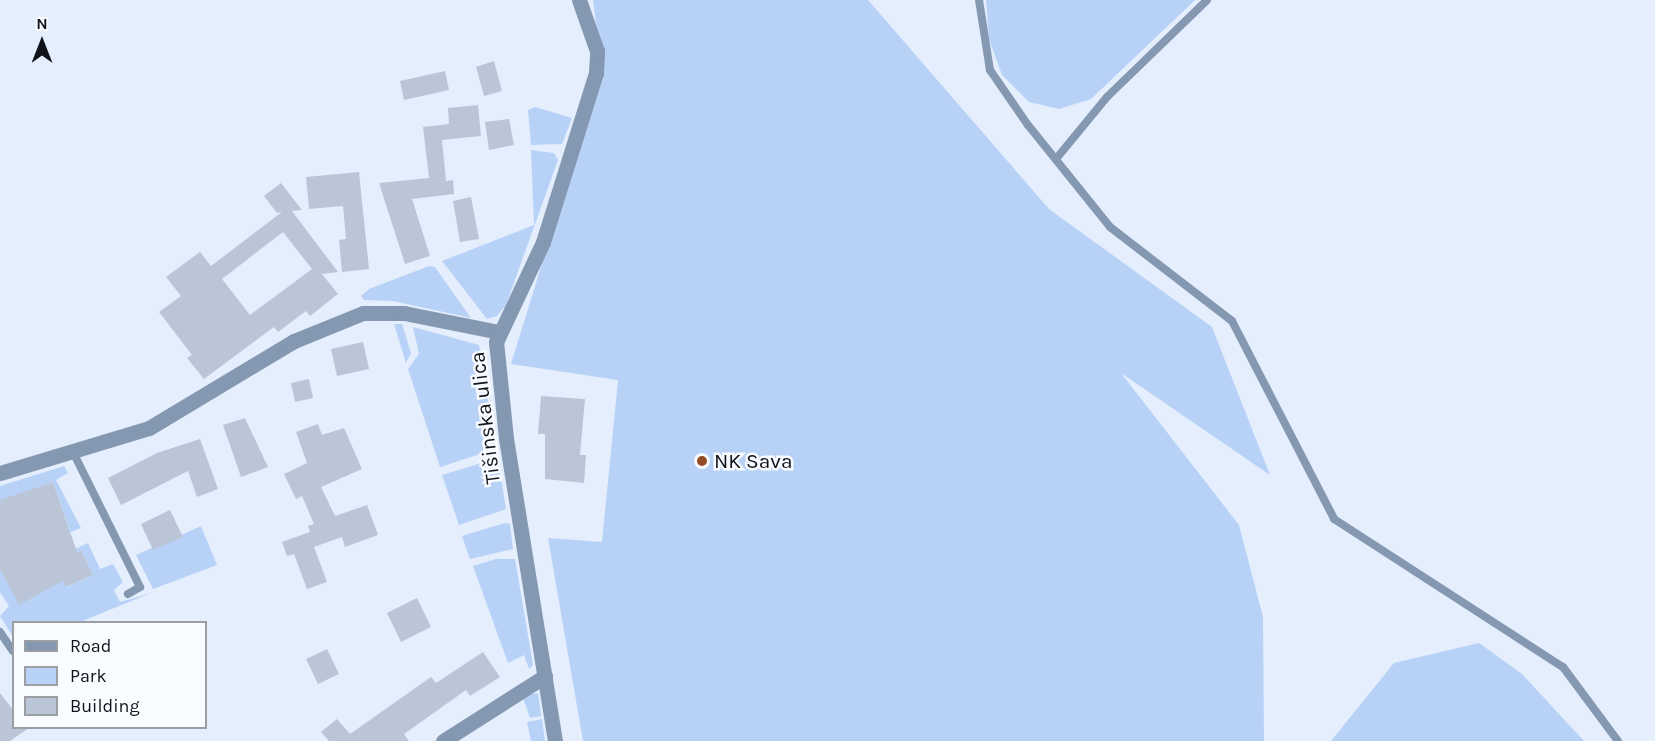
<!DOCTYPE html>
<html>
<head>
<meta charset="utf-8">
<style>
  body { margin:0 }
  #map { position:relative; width:1655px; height:741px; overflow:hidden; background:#e4eefd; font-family:Karla,sans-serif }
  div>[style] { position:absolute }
  .green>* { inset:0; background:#b8d2f7 }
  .building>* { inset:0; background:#bac6d8 }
  .service>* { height:8px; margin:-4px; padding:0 4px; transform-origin:4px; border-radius:4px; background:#8598b2 }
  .minor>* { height:15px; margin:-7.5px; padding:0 7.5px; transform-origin:7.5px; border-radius:7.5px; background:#8598b2 }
  .dots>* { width:16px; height:16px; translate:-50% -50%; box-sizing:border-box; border:3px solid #f8fbff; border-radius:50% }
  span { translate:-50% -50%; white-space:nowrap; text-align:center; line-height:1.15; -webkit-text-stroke:5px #f8fbff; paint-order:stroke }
  .street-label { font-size:21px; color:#10141a }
  .poi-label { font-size:21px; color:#10141a }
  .left { translate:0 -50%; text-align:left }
  .legend { position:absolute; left:12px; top:621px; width:195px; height:108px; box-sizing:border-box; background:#f8fbff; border:2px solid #9b9fa3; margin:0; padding:8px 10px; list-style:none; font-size:18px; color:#10141a }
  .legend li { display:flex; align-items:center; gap:12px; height:30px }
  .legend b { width:30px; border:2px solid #9b9fa3 }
  .north { position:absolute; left:12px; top:12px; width:60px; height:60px; -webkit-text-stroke:4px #f8fbff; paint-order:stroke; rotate:0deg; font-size:16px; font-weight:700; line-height:24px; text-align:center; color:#10141a }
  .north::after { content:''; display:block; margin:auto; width:21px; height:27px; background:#10141a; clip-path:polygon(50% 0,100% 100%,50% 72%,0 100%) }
</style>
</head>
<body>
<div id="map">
  <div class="green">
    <div style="clip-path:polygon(593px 0,868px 0,1049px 209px,1212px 327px,1270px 475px,1121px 373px,1239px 525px,1263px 617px,1264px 741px,583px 741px,548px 538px,602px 542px,618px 380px,511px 364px,602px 69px)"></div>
    <div style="clip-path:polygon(986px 0,1195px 0,1091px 99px,1059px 109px,1029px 102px,1002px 75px,989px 39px)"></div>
    <div style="clip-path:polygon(535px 107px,572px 118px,562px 144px,531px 145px,528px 110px)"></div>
    <div style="clip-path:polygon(531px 150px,554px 153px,558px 160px,506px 305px,497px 316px,487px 319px,442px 261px,534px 225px)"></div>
    <div style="clip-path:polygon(429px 266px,435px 267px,471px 318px,393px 301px,364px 300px,361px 296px,369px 289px)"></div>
    <div style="clip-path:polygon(394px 324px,402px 324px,411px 353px,406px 363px)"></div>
    <div style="clip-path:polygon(413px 327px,479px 345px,496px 449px,440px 467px,408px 369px,419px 354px)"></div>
    <div style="clip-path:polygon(498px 458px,506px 509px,459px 525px,442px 475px)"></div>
    <div style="clip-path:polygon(evenodd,64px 466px,68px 473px,56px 480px,81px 528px,66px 534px,73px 550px,88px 543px,100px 569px,113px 564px,123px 582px,114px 590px,120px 602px,151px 593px,80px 622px,14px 622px,13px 637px,0 616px,9px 606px,0 592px,0 486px,64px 466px,53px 482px,70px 531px,39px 542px,22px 493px,53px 482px,64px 466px,81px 550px,93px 575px,67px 587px,55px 561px,81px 550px)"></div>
    <div style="clip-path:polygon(505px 523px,510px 524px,513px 549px,470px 559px,462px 536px)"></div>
    <div style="clip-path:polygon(201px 526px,217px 565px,153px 589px,136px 555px)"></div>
    <div style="clip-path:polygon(496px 559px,515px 559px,533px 665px,529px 669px,524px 655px,508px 663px,473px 566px)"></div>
    <div style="clip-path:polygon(1479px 643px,1522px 674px,1584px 741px,1331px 741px,1394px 663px)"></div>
    <div style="clip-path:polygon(538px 693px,541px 716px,530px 718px,522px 695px)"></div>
    <div style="clip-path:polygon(542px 719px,545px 741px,531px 741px,527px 722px)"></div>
  </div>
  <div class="building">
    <div style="clip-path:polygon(494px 61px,502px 91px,484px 96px,476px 67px)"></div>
    <div style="clip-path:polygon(445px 71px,449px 90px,404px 100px,400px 81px)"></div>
    <div style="clip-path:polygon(478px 105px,481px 136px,442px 140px,446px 181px,453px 180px,454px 194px,412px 199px,430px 256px,405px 264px,379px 183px,429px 178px,423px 127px,449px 124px,448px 108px)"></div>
    <div style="clip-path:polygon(509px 119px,514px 145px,489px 150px,485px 122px)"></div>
    <div style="clip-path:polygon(359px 172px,369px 269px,342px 272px,339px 240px,346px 239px,343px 206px,309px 209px,306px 177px)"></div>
    <div style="clip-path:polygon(evenodd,281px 183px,302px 210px,292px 211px,338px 272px,322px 274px,338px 294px,310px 316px,306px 311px,278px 332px,274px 327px,204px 379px,187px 358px,192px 355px,159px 312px,181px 296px,166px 277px,200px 252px,211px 266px,282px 212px,277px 213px,264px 196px,281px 183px,283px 232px,312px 269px,250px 315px,222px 279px,283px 232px)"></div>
    <div style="clip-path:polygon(471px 197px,479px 239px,460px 242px,453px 201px)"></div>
    <div style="clip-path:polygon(363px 342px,369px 369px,337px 376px,331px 349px)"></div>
    <div style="clip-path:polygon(309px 379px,313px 398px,295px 402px,291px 383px)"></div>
    <div style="clip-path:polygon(541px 396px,585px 399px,580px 455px,586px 455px,584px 483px,545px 479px,545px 434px,538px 434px)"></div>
    <div style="clip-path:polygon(245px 418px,268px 467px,241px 477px,223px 425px)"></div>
    <div style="clip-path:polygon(318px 424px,322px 435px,344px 428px,362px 469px,321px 487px,335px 516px,367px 505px,378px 535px,345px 547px,342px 537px,314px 547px,327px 582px,307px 589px,294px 554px,287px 556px,282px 542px,310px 532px,308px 526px,314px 524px,302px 496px,296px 499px,284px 474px,307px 463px,296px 432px)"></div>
    <div style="clip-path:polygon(200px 439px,218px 489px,197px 497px,188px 471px,121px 505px,108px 478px,157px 453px)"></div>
    <div style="clip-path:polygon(53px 482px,77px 552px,81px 550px,93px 575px,66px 587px,63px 581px,19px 605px,0 569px,0 500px)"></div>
    <div style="clip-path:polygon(170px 510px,183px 537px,153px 550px,141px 524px)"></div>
    <div style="clip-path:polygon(417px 598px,431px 627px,401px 642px,387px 613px)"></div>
    <div style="clip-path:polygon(327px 649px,339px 674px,318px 684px,306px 659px)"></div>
    <div style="clip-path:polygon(483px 652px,500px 677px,470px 696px,466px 690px,404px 734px,409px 741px,329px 741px,321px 732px,337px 719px,350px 734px,431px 677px,436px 683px)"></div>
    <div style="clip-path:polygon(0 693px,14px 711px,14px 728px,29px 728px,10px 741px,0 741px)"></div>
  </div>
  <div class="service">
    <div style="left:979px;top:0;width:71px;rotate:81.1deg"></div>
    <div style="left:990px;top:70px;width:67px;rotate:55.4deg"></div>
    <div style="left:1028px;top:125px;width:131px;rotate:51.2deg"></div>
    <div style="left:1110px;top:227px;width:154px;rotate:37.6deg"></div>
    <div style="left:1232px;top:321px;width:223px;rotate:62.7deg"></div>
    <div style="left:1334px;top:519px;width:273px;rotate:32.9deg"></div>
    <div style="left:1563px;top:667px;width:92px;rotate:53.4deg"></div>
    <div style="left:1056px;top:159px;width:80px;rotate:-50.6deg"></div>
    <div style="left:1107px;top:97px;width:139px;rotate:-44.1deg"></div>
    <div style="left:73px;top:452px;width:151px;rotate:63.6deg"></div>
    <div style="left:140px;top:587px;width:14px;rotate:150deg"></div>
    <div style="left:0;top:632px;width:23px;rotate:56deg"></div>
  </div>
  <div class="minor">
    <div style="left:0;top:473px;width:156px;rotate:-16.8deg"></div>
    <div style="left:149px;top:428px;width:169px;rotate:-31deg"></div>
    <div style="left:294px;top:341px;width:74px;rotate:-22.1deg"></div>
    <div style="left:363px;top:313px;width:41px"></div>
    <div style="left:404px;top:313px;width:97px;rotate:11.3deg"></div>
    <div style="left:443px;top:741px;width:121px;rotate:-32.5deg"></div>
    <div style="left:555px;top:741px;width:307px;rotate:-99.2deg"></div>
    <div style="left:506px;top:438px;width:97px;rotate:-95.9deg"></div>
    <div style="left:496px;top:342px;width:110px;rotate:-64.8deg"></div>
    <div style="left:543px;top:242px;width:177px;rotate:-72.6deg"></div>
    <div style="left:596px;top:73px;width:22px;rotate:-87deg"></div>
    <div style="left:597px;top:51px;width:54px;rotate:-109.4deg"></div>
  </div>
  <div class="dots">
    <div style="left:702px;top:461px;background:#924c25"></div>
  </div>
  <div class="street-label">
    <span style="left:485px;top:418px;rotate:-97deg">Tišinska ulica</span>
  </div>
  <div class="poi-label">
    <span class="left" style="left:714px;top:461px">NK Sava</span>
  </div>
  <ul class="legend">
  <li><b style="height:8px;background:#8598b2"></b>Road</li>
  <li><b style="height:16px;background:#b8d2f7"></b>Park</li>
  <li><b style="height:16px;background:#bac6d8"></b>Building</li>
  </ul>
  <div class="north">N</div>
</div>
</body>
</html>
